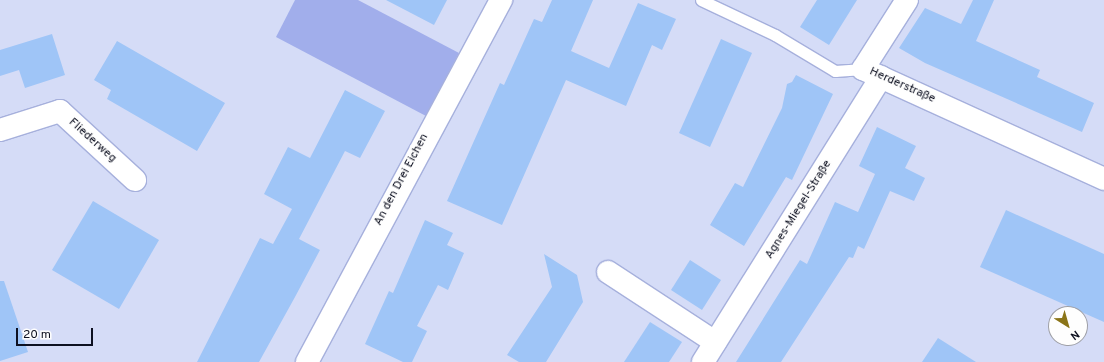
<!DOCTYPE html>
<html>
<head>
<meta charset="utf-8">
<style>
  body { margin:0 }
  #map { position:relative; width:1104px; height:362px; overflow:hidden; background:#d5dcf7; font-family:Overpass,sans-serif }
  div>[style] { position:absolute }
  .green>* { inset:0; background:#a1aeeb }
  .building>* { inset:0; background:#9fc5f7 }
  .roads { filter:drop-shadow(1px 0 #a6b0dc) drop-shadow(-1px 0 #a6b0dc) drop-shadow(0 1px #a6b0dc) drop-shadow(0 -1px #a6b0dc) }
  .service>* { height:11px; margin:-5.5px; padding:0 5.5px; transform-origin:5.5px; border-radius:5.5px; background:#fff }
  .minor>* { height:22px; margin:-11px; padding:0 11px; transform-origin:11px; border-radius:11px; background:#fff }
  span { translate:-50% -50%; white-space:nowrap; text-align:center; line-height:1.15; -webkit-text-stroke:4px #fefefe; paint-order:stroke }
  .street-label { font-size:12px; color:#0e1121 }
  .north { position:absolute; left:1048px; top:306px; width:40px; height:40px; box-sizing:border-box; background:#fefefe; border:1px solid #9e9fa6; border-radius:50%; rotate:143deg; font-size:11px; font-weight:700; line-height:16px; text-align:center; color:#0e1121 }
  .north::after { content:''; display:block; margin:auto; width:14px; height:18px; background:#8b7519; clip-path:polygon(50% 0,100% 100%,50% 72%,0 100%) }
  .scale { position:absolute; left:16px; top:328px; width:77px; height:18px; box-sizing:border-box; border:2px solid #0e1121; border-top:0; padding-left:5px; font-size:12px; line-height:14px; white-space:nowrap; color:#0e1121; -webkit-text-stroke:3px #fefefe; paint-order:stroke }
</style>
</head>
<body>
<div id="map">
  <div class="green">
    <div style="clip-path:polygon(295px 0,358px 0,459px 53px,426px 116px,276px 37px)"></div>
  </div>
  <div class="building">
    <div style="clip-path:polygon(386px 0,447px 0,434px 25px)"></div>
    <div style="clip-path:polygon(552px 0,593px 0,571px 51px,609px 68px,638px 3px,676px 19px,662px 50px,652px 45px,626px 106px,566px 80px,502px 225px,447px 201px,500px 83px,504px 85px,534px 19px,542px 22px)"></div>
    <div style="clip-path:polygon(817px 0,857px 0,829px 45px,800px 27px)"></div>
    <div style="clip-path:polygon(973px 0,994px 0,976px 41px,1040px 70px,1037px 77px,1094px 103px,1082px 132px,925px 63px,899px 48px,925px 8px,961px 24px)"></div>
    <div style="clip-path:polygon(52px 34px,65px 75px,25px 88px,19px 70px,0 76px,0 50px)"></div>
    <div style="clip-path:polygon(721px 39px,752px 53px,710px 147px,679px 133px)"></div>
    <div style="clip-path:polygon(117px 41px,225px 103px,197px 151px,107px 99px,111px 90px,94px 80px)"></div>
    <div style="clip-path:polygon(796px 75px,833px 94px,792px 180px,786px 177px,744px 246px,710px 225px,735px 183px,743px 187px,782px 108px,787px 84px,792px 82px)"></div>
    <div style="clip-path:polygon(345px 90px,385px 111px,360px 158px,345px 151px,299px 239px,320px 250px,295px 297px,259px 362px,197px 362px,260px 238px,273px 244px,292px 209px,264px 194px,288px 147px,310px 158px)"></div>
    <div style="clip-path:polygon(877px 127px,916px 146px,905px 168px,925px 178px,914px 201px,890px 191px,864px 249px,858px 246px,853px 258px,849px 257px,781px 362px,736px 362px,800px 260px,807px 264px,835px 202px,858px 212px,875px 174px,859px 166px)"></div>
    <div style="clip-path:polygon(93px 201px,159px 240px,119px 309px,52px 270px)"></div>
    <div style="clip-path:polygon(1006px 210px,1104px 254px,1104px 322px,980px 267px)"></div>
    <div style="clip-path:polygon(425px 220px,453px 233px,447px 245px,464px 253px,448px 290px,438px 285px,417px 326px,427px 331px,412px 362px,403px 362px,365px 344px,389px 291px,393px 293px)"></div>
    <div style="clip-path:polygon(544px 254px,577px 275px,583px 302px,546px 362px,519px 362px,507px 355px,552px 287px)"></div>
    <div style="clip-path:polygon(690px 260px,721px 280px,702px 310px,671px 290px)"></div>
    <div style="clip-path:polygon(0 281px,4px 281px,28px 352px,0 361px)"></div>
    <div style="clip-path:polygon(650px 322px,682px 342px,669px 362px,624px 362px)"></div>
    <div style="clip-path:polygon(938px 338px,976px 362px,922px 362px)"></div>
  </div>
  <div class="roads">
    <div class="service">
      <div style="left:701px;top:0;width:82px;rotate:25.3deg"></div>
      <div style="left:775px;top:35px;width:70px;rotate:31deg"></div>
      <div style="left:835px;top:71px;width:28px;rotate:-4deg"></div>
    </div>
    <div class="minor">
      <div style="left:907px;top:0;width:82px;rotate:122.5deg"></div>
      <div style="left:863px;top:69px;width:265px;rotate:24.5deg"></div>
      <div style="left:0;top:130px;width:63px;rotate:-17.6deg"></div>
      <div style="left:60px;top:111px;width:102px;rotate:42.6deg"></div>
      <div style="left:608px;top:272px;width:128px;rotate:33.2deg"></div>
      <div style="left:307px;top:362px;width:411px;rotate:-61.8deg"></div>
      <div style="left:703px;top:362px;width:336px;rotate:-58deg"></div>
    </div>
  </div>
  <div class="street-label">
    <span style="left:902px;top:86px;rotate:24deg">Herderstraße</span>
    <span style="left:92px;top:141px;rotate:42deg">Fliederweg</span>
    <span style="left:402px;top:180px;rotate:-62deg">An den Drei Eichen</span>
    <span style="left:799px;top:210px;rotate:-58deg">Agnes-Miegel-Straße</span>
  </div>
  <div class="north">N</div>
  <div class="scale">20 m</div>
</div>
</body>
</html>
